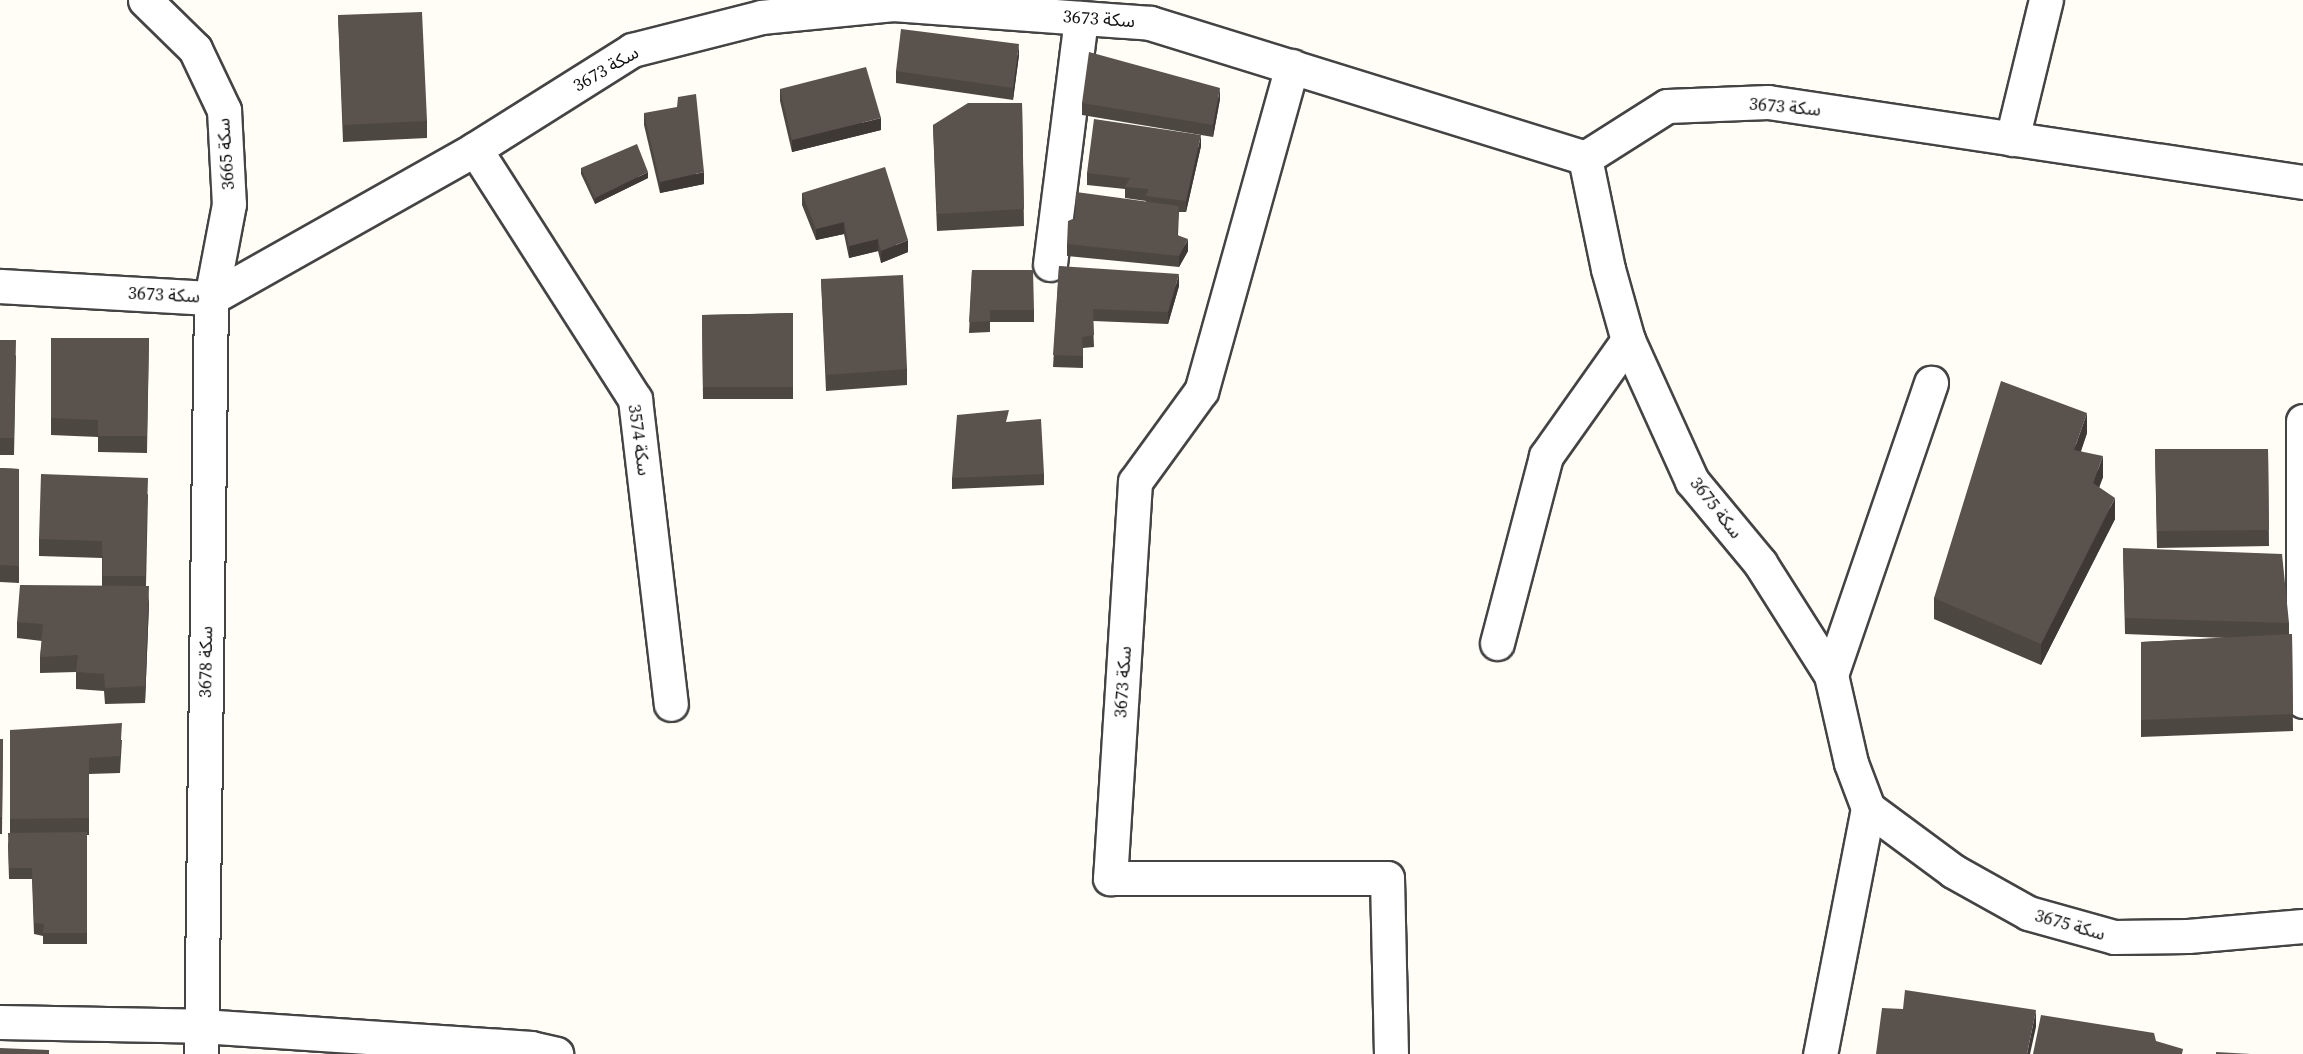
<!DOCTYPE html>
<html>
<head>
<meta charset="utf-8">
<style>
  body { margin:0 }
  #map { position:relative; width:2303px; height:1054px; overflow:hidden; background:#fffdf5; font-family:"Source Serif 4","Noto Sans Arabic",serif }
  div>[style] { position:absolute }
  .roads { filter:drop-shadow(2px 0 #444) drop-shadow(-2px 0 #444) drop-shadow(0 2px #444) drop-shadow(0 -2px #444) }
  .minor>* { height:33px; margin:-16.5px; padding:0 16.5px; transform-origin:16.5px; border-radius:16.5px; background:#fff }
  .wall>* { inset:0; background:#4d4742 }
  .shaded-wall>* { inset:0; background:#3f3936 }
  .building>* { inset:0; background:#5a524d }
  span { translate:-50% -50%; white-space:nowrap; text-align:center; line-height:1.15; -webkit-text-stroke:6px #fff; paint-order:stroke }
  .street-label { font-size:18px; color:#111 }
</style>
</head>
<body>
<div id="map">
  <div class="roads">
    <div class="minor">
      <div style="left:145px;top:0;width:70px;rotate:44.4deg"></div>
      <div style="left:195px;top:49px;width:68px;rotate:64.6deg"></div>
      <div style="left:224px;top:110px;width:94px;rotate:87deg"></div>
      <div style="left:229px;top:204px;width:96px;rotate:100.8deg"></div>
      <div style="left:211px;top:298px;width:756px;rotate:90.76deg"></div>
      <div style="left:1292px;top:66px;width:337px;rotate:105.6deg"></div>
      <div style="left:1201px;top:391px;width:112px;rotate:126deg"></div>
      <div style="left:1135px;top:482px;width:397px;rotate:93.6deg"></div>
      <div style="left:1110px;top:878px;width:277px"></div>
      <div style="left:1387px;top:878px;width:176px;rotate:88.7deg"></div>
      <div style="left:2012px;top:139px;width:143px;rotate:-76.3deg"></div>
      <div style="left:475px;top:149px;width:297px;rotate:57.4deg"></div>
      <div style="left:635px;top:399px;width:307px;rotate:83.3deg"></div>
      <div style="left:1585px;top:158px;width:113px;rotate:78.3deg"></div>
      <div style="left:1608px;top:269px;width:74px;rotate:74.3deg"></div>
      <div style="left:1628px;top:340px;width:155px;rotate:65.6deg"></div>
      <div style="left:1692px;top:481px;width:107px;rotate:50.3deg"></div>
      <div style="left:1760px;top:563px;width:133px;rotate:57.6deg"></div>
      <div style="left:1831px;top:675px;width:90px;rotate:77.2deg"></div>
      <div style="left:1851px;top:763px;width:48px;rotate:69.3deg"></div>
      <div style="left:1868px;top:808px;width:251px;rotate:101deg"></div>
      <div style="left:1585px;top:158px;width:97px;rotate:-32.4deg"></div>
      <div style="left:1667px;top:106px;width:101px;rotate:-2.3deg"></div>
      <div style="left:1768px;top:102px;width:541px;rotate:8.5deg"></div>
      <div style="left:1050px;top:264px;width:248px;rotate:-82.8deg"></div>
      <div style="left:0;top:286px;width:211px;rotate:3.3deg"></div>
      <div style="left:211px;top:298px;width:303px;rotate:-29.4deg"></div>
      <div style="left:475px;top:149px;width:186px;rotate:-32.2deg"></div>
      <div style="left:632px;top:50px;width:133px;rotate:-14.3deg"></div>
      <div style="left:761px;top:17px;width:133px;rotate:-5.6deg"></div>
      <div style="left:893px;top:4px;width:258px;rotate:4.2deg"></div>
      <div style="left:1150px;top:23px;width:455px;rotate:17.2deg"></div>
      <div style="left:2303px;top:421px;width:280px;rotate:90deg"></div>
      <div style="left:1497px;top:643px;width:193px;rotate:-75.3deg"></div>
      <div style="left:1546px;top:456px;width:142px;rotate:-54.7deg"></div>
      <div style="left:1831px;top:675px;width:309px;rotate:-71.1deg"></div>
      <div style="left:1868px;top:808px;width:106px;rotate:36.5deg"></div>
      <div style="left:1953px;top:871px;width:86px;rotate:29.2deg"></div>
      <div style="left:2028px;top:913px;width:89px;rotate:15.6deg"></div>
      <div style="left:2114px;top:937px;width:74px;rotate:-0.8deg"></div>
      <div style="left:2188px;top:936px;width:115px;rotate:-5deg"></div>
      <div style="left:0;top:1022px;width:201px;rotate:1.1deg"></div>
      <div style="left:201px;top:1026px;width:331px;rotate:3.8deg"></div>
      <div style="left:531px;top:1048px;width:26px;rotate:13deg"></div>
    </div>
  </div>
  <div class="wall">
    <div style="clip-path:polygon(338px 15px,427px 121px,427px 138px,343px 142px)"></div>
    <div style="clip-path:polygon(1019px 55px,1013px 100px,896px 83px,896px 71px)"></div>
    <div style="clip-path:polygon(780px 89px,881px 130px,792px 152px,780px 101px)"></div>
    <div style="clip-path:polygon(1220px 99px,1213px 137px,1082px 115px,1082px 103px)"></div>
    <div style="clip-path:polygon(1022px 103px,1024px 226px,937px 231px,933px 125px)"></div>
    <div style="clip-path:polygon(644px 113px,704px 184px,660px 193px,644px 125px)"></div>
    <div style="clip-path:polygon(1201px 146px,1186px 212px,1179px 212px,1178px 235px,1188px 251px,1179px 267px,1067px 256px,1067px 244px,1146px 202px,1146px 201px,1125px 198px,1125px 189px,1087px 185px,1087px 173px)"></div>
    <div style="clip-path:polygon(581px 168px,648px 178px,595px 204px,581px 174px)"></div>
    <div style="clip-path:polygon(802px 193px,908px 252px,881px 263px,878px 251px,849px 258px,844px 234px,816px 240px,802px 205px)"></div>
    <div style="clip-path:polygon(1059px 266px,1179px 286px,1168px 324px,1093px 321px,1094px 347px,1083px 348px,1083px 368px,1053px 367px)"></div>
    <div style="clip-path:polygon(972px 270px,1034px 310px,1034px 322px,990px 322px,990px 332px,969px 333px)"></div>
    <div style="clip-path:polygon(821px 279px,907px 369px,907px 385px,826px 391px)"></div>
    <div style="clip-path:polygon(793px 313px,793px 399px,703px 399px,702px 315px)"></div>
    <div style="clip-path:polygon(51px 338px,149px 338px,147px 453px,98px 452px,98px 437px,51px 435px)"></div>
    <div style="clip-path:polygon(0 340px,16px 356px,14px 455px,0 455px)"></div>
    <div style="clip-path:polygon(1009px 422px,1044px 474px,1044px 485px,952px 489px,952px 478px)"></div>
    <div style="clip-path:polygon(2087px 433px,2081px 451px,2103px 477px,2099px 487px,2115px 519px,2041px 665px,1934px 619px,1934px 598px)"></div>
    <div style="clip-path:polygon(2155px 449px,2268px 449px,2269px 546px,2157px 548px)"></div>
    <div style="clip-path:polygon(0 468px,19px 469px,19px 583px,0 582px)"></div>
    <div style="clip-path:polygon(148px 494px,146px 586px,149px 603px,145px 703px,105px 704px,104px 691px,76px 689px,76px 672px,40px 673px,40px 657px,42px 641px,17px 638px,17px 622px,102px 586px,102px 558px,39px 556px,39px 539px)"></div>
    <div style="clip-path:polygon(2123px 548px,2289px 623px,2289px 634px,2292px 634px,2293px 731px,2141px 737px,2141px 642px,2226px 638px,2125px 634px)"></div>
    <div style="clip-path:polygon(10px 730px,122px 740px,120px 773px,89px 774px,89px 835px,87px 835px,87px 944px,43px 944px,43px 936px,34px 934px,32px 879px,9px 879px,8px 845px,10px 833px)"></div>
    <div style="clip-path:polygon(0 739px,3px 739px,2px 834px,0 834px)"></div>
  </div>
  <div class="shaded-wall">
    <div style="clip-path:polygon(1019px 44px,1019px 55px,1013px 100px,1013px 88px)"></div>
    <div style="clip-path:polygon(1220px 88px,1220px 99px,1213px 137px,1213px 125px)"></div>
    <div style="clip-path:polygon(881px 118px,881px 130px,792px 152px,792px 140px)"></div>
    <div style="clip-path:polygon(1201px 135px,1201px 146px,1186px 212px,1186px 201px)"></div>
    <div style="clip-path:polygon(648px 172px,648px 178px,595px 204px,595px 198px)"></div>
    <div style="clip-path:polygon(704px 172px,704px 184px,660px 193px,660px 182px)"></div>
    <div style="clip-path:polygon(844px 222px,844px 234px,816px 240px,816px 229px)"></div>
    <div style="clip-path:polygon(878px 239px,878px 251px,849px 258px,849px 246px)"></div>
    <div style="clip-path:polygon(1188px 239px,1188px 251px,1179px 267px,1179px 256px)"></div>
    <div style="clip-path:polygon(908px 240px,908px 252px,881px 263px,881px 251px)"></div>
    <div style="clip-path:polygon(1179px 274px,1179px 286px,1168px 324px,1168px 312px)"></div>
    <div style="clip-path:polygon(2087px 413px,2087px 433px,2074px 471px,2074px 450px)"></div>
    <div style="clip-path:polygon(2103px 456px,2103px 477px,2093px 504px,2093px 483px)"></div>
    <div style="clip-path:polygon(2115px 498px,2115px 519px,2041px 665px,2041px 644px)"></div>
    <div style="clip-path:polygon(149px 586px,149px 603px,145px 703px,145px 686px)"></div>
    <div style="clip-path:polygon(2036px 1010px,2036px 1027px,2030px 1054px,2027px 1054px)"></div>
  </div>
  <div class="building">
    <div style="clip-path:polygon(422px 12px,427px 121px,343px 125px,338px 15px)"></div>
    <div style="clip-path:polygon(901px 29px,1019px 44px,1013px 88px,896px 71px)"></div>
    <div style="clip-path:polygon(1089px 52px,1220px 88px,1213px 125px,1082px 103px)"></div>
    <div style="clip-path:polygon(866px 67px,881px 118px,792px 140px,780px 89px)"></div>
    <div style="clip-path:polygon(696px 94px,704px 172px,660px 182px,644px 113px,677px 107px,678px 97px)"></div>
    <div style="clip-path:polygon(968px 103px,1022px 103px,1024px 209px,937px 214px,933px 125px)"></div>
    <div style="clip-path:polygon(1094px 119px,1201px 135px,1186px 201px,1146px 196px,1149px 189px,1125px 187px,1130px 178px,1087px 173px)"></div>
    <div style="clip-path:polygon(637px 144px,648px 172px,595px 198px,581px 168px)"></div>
    <div style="clip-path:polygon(885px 167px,908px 240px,881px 251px,878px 239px,849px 246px,844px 222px,816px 229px,802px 193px)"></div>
    <div style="clip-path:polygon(1076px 192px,1179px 206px,1177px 235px,1188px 239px,1179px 256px,1067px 244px,1068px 221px,1075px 218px)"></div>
    <div style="clip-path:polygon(1059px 266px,1179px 274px,1168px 312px,1093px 309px,1094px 335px,1082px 337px,1083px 356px,1053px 355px)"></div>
    <div style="clip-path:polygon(972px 270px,1033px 270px,1034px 310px,990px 310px,990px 321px,969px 322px)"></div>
    <div style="clip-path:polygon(903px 275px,907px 369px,826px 375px,821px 279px)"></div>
    <div style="clip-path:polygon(793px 313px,793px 387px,703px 387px,702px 315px)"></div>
    <div style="clip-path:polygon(51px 338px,149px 338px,147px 436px,98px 436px,98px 420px,51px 418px)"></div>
    <div style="clip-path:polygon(0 340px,16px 340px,14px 438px,0 438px)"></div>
    <div style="clip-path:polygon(2001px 381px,2087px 413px,2074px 450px,2103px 456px,2093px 483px,2115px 498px,2041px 644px,1934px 598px)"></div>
    <div style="clip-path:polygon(1009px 410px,1006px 422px,1041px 419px,1044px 474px,952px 478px,957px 415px)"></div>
    <div style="clip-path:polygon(2155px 449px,2268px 449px,2269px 530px,2157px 531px)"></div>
    <div style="clip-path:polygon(0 468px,19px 469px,19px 566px,0 565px)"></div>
    <div style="clip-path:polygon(41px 474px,148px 478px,145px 576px,103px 576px,102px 541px,39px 539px)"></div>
    <div style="clip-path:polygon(2123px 548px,2282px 554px,2289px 623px,2125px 618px)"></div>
    <div style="clip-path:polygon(20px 585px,149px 586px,145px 686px,105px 688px,104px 674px,76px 672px,78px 655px,40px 657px,43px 624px,17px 622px)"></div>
    <div style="clip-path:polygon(2292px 634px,2293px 714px,2141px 720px,2141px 642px)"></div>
    <div style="clip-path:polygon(122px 723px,120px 756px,89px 758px,89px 818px,10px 819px,10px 730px)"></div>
    <div style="clip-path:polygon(0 739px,3px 739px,2px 817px,0 817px)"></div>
    <div style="clip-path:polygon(87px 832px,87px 933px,43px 933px,44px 924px,34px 923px,32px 868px,9px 868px,8px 833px)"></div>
    <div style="clip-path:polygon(1905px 990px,2036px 1010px,2027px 1054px,1876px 1054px,1882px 1008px,1903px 1009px)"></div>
    <div style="clip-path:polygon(2041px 1015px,2154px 1033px,2156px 1041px,2183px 1049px,2182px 1054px,2033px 1054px)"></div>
    <div style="clip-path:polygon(0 1048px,49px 1050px,49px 1054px,0 1054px)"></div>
    <div style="clip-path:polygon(2216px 1052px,2251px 1054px,2216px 1054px)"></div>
  </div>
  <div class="street-label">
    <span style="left:1099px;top:19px;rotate:4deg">سكة 3673</span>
    <span style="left:606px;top:69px;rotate:-30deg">سكة 3673</span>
    <span style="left:1785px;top:107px;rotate:5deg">سكة 3673</span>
    <span style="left:226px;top:154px;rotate:-94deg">سكة 3665</span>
    <span style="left:164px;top:295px;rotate:3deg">سكة 3673</span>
    <span style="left:639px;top:440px;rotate:82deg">سكة 3574</span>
    <span style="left:1716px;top:508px;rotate:52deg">سكة 3675</span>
    <span style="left:206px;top:662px;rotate:-89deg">سكة 3678</span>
    <span style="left:1123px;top:682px;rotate:-86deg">سكة 3673</span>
    <span style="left:2070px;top:925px;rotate:16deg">سكة 3675</span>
  </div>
</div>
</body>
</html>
